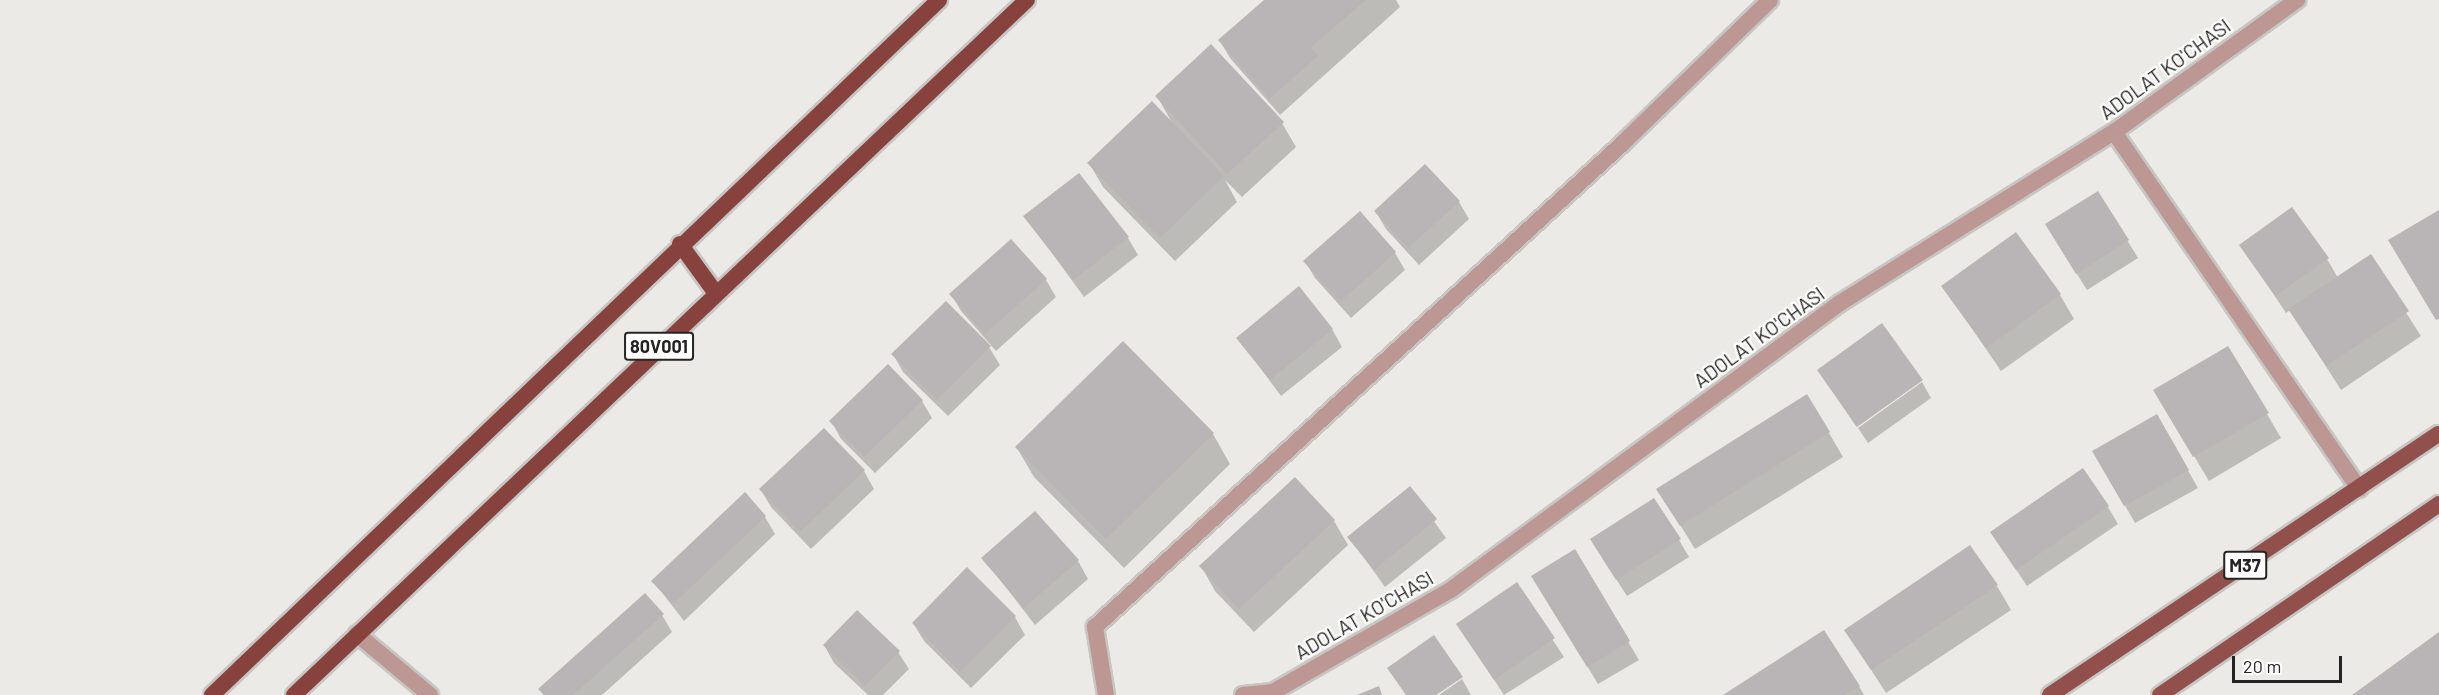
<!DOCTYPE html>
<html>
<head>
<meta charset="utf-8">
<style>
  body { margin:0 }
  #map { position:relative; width:2439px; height:695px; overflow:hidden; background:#ebeae6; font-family:Barlow,sans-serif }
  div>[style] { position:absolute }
  .shadow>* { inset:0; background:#0003 }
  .building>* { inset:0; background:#b9b5b7 }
  .roads { filter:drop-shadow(2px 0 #c7c6c3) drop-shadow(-2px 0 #c7c6c3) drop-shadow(0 2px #c7c6c3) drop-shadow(0 -2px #c7c6c3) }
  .minor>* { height:16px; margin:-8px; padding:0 8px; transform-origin:8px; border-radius:8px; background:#bd9793 }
  .primary>* { height:16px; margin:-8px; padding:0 8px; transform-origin:8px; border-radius:8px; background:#91504b }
  .trunk>* { height:16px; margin:-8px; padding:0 8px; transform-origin:8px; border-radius:8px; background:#88423e }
  span { translate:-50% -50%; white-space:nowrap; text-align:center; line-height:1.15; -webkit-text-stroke:4.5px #fff; paint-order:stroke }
  .shield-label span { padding:2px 4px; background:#fff; border:2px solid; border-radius:4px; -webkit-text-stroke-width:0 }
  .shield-label { font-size:18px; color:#242423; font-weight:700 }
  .street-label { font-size:20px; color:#242423 }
  .scale { position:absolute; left:2232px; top:656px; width:110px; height:27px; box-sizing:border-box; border:3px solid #242423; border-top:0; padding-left:8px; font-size:18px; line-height:21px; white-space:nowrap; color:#242423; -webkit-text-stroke:4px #fff; paint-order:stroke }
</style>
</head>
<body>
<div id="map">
  <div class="shadow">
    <div style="clip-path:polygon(1266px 0,1396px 0,1400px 7px,1280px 115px,1230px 58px,1220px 41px)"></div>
    <div style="clip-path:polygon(1157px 96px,1282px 123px,1296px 147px,1242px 197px,1225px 180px,1237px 202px,1175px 261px,1103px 187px,1089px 163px,1172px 123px)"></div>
    <div style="clip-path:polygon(2098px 193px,2138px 258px,2087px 290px,2057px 242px)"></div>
    <div style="clip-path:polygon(1459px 202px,1469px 219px,1419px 265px,1386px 229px,1376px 212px)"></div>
    <div style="clip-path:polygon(1359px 213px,1395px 253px,1405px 270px,1351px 318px,1315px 278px,1305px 261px)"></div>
    <div style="clip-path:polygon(1025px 216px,1128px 238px,1138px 255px,1084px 297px)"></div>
    <div style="clip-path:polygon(2241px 245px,2327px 259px,2338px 278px,2370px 256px,2421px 336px,2341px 390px,2290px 310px,2286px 313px)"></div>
    <div style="clip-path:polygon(1046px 280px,1056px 297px,996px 351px,961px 311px,951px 294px)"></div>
    <div style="clip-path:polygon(1943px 286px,2060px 295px,2074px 319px,2001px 371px)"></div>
    <div style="clip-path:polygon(1332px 329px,1342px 347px,1281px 396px,1238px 338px)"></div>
    <div style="clip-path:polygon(989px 347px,1000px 365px,948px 416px,903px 372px,893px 354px)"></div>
    <div style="clip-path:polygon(888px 366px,922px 401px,932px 418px,875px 473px,841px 439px,831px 421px)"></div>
    <div style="clip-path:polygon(1819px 371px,1920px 379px,1856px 426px)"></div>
    <div style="clip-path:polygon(1922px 382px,1931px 398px,1868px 443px,1858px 428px)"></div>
    <div style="clip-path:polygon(2155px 391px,2267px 414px,2281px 438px,2209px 481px)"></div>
    <div style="clip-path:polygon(2157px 416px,2198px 488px,2135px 523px,2094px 451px)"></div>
    <div style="clip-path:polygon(824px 430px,864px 471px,874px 489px,811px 549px,771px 507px,761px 490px)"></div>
    <div style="clip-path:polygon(1829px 433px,1843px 457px,1695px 549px,1658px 489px)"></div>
    <div style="clip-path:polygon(1213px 434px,1230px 464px,1124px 568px,1034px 477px,1017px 448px)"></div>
    <div style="clip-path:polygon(1410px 488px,1446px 538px,1385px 587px,1349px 537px)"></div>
    <div style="clip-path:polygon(2108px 507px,2118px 524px,2027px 586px,1992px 533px)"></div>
    <div style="clip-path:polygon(1035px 513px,1078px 561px,1088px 579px,1035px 625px,983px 558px)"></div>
    <div style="clip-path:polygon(765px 517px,775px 534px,684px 621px,653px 581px)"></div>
    <div style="clip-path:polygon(1334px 521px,1348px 545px,1254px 632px,1215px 591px,1201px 566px)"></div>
    <div style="clip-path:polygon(1679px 540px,1689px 557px,1627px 596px,1602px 557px)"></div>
    <div style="clip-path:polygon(1574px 551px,1639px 660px,1598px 684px,1543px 593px)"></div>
    <div style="clip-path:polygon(967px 570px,1015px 617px,1025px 635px,971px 688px,924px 641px,913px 623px)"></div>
    <div style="clip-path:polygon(1516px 584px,1564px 657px,1504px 695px,1458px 625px)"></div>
    <div style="clip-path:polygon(1997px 586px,2011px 610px,1886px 693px,1846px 631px)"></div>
    <div style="clip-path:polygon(662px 615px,672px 632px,602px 695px,543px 695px,540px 689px)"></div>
    <div style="clip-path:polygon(824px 645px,898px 652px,909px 669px,883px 695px,868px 695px,834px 663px)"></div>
    <div style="clip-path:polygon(1462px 679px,1471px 695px,1439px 695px)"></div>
    <div style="clip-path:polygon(1859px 686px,1864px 695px,1725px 695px)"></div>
  </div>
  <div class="building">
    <div style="clip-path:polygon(1264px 0,1366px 0,1311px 47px,1318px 56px,1269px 99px,1218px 40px)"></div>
    <div style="clip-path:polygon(1211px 44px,1284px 122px,1227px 174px,1155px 96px)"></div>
    <div style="clip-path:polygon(1152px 101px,1224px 176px,1160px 238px,1087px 163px)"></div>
    <div style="clip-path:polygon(1425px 164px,1460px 201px,1408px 248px,1374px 211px)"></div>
    <div style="clip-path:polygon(1079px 173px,1129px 237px,1073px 280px,1023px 216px)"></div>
    <div style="clip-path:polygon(2098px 191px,2129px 240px,2076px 274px,2045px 224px)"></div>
    <div style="clip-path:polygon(2292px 207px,2329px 258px,2275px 296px,2239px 245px)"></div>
    <div style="clip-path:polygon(2439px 210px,2439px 319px,2436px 320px,2388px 240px)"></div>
    <div style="clip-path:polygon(1360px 211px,1396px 252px,1340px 302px,1303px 261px)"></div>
    <div style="clip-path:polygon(2016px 232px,2061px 294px,1986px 348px,1941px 286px)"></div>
    <div style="clip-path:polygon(1011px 239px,1047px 279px,985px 334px,949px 294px)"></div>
    <div style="clip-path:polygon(2371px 254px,2409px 311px,2326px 366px,2288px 309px)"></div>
    <div style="clip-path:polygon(1299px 286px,1333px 329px,1270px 380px,1236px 338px)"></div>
    <div style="clip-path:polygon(946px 301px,991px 346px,937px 400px,891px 354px)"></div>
    <div style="clip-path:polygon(1882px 323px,1923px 380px,1857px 427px,1817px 370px)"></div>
    <div style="clip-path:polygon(1123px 341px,1214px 433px,1106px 539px,1015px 447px)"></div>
    <div style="clip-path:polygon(2228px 346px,2269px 413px,2193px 457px,2153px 390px)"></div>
    <div style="clip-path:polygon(888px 364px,923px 400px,864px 457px,829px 421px)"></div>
    <div style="clip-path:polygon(1807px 394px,1830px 432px,1680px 526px,1656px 489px)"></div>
    <div style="clip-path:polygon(2157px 414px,2189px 470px,2124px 506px,2092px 451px)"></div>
    <div style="clip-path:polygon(824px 428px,865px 470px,800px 532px,759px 489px)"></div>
    <div style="clip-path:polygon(2083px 468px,2109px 506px,2016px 570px,1990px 532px)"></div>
    <div style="clip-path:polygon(1295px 477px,1335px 520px,1239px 609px,1199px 566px)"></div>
    <div style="clip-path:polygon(1410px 486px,1437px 519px,1374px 570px,1347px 537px)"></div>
    <div style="clip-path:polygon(745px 492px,766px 516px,673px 604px,651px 581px)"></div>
    <div style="clip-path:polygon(1654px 498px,1681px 539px,1616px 580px,1590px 539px)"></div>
    <div style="clip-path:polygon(1035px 511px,1079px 560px,1024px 608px,981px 558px)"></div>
    <div style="clip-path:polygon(1970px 545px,1998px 585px,1871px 670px,1844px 630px)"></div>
    <div style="clip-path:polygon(1575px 549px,1630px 641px,1587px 667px,1531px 576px)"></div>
    <div style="clip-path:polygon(967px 567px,1016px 616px,960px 672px,912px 623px)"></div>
    <div style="clip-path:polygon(1517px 582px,1555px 638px,1494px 680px,1456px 624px)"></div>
    <div style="clip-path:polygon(645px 593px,664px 614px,573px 695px,544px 695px,538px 689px)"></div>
    <div style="clip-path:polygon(857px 610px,900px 651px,865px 686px,823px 645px)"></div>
    <div style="clip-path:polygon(1824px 630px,1860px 686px,1845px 695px,1723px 695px)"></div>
    <div style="clip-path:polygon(2439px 632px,2439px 695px,2352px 695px)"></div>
    <div style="clip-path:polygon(1434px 635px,1463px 677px,1436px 695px,1406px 695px,1387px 668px)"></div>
    <div style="clip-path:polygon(1379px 686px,1382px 695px,1357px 695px)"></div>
  </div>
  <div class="roads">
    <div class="minor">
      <div style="left:2114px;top:132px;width:433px;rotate:55.5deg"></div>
      <div style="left:357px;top:634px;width:95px;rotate:39.9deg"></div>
      <div style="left:1106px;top:695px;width:69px;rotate:-99.2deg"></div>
      <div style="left:1095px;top:627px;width:716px;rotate:-42.51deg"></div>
      <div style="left:1623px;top:143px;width:205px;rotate:-44.2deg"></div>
      <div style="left:1243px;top:695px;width:30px;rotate:-6deg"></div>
      <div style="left:1273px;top:692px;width:207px;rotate:-29.9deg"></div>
      <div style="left:1452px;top:589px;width:482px;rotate:-36.4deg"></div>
      <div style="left:1840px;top:303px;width:323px;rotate:-32deg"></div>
      <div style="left:2114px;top:132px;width:226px;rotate:-35.8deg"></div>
    </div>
    <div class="primary">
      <div style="left:2050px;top:695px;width:468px;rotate:-33.9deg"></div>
      <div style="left:2160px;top:695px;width:338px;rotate:-34.4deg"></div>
    </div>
    <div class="trunk">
      <div style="left:680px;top:244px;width:59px;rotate:53.9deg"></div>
      <div style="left:212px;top:695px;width:1006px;rotate:-43.71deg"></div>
      <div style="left:294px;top:695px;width:1010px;rotate:-43.48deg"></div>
    </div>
  </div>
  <div class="shield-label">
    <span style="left:659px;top:346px">80V001</span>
    <span style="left:2245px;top:565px">M37</span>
  </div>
  <div class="street-label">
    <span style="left:2165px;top:69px;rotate:-36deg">ADOLAT KO'CHASI</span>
    <span style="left:1759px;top:337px;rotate:-36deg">ADOLAT KO'CHASI</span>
    <span style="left:1364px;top:615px;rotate:-30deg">ADOLAT KO'CHASI</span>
  </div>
  <div class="scale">20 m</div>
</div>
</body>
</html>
